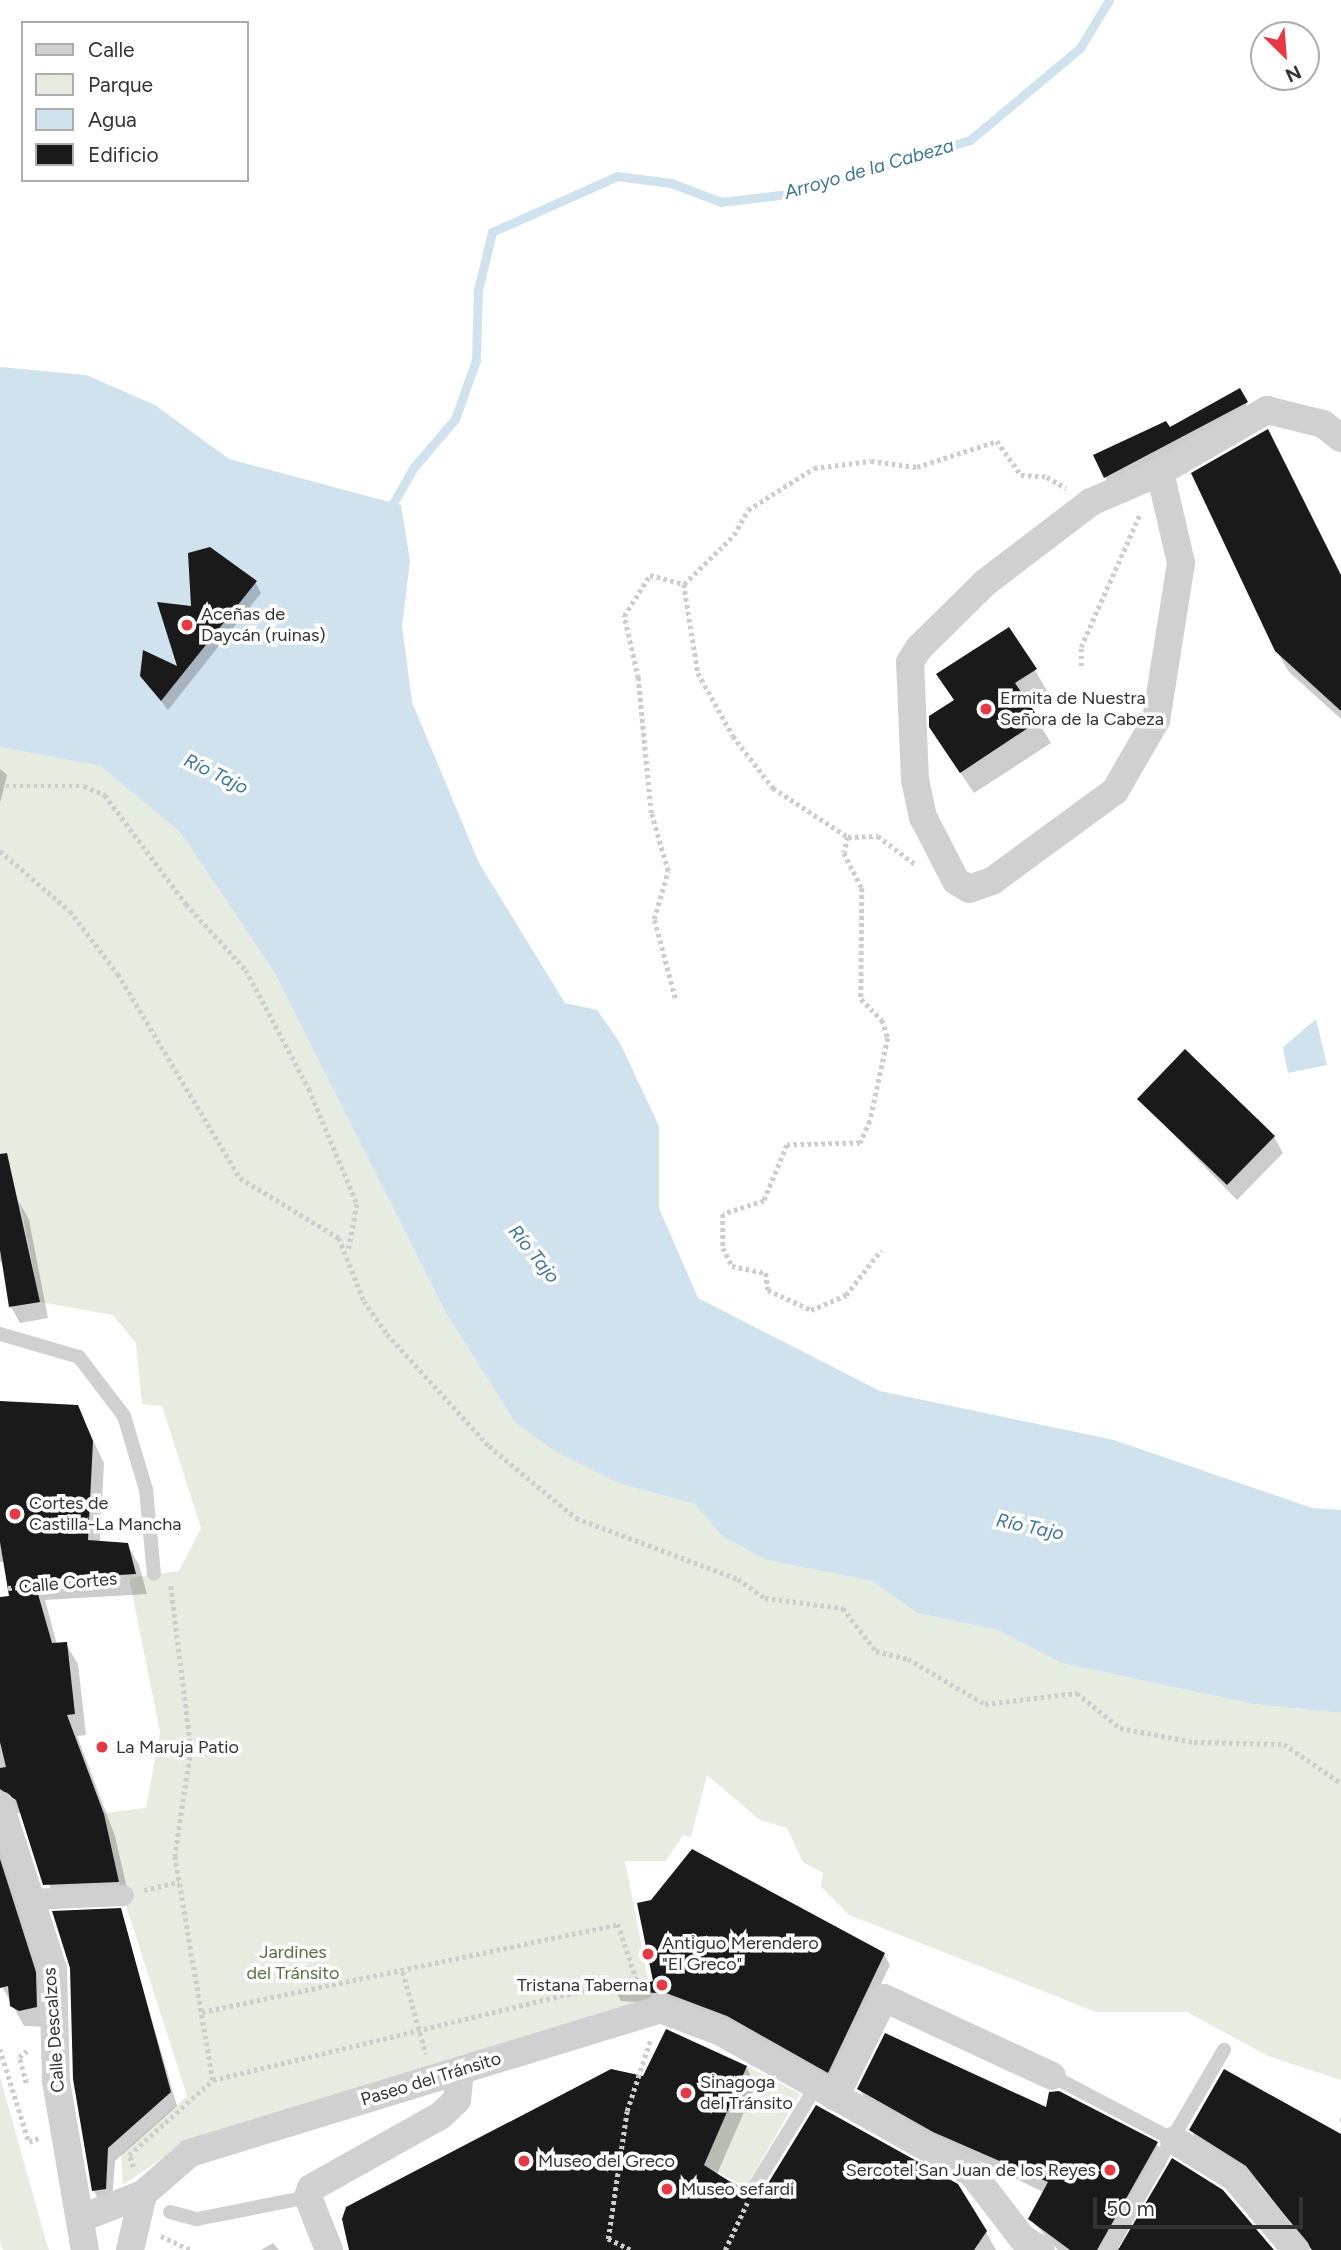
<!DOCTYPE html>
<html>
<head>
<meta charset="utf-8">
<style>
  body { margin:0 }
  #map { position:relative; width:1341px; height:2250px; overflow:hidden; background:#fff; font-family:Figtree,sans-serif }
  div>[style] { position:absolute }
  .green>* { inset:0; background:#e6ecdf }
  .water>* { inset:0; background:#cfe2ee }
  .shadow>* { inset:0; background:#0003 }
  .stream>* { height:9px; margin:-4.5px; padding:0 4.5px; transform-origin:4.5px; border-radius:4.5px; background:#cfe2ee }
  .building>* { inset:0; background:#1a1a1a }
  .path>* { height:4.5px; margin-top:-2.25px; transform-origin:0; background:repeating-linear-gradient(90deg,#cdcdcd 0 3.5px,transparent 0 7px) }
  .service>* { height:14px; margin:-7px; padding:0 7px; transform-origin:7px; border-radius:7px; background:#d0d0d0 }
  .pedestrian>* { height:21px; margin:-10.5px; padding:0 10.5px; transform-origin:10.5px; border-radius:10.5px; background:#d0d0d0 }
  .minor>* { height:28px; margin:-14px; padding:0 14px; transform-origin:14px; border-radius:14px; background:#d0d0d0 }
  .dots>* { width:19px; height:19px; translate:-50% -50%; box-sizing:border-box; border:4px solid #fff; border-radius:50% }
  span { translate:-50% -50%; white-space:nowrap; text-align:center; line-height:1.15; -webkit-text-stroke:7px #fff; paint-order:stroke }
  .poi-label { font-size:18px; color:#333 }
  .left { translate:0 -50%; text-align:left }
  .right { translate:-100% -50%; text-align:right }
  .street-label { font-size:18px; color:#333 }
  .park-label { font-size:18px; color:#56703f }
  .water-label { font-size:19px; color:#3f7597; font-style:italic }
  .legend { position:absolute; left:21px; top:21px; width:228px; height:161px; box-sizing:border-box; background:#fff; border:2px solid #adadad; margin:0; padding:9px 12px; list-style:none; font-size:21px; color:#333 }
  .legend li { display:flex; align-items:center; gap:14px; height:35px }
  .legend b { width:35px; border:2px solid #adadad }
  .north { position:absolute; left:1250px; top:21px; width:70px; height:70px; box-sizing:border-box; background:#fff; border:2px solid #adadad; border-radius:50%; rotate:155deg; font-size:19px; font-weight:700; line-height:28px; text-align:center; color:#333 }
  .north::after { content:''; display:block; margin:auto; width:24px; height:32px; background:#e63946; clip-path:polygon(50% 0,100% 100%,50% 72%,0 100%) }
  .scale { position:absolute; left:1093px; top:2197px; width:210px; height:32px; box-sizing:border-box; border:4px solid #333; border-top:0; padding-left:9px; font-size:21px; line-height:24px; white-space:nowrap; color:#333; -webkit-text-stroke:5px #fff; paint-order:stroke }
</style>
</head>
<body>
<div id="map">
  <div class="green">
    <div style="clip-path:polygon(0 747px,100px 766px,180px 832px,274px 972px,445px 1311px,621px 1484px,695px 1504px,722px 1536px,766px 1560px,872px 1581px,917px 1613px,998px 1630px,1061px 1663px,1253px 1704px,1341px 1713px,1341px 2080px,1268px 2056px,1187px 2012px,1096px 2012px,849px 1915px,821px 1887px,823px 1873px,803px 1862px,787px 1828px,760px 1820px,707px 1775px,691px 1837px,683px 1835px,666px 1861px,625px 1861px,652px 1999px,182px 2145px,123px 2185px,121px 2154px,187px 2096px,121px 1890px,104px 1813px,146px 1808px,160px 1732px,129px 1578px,179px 1571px,201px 1528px,162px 1406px,142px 1404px,136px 1343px,113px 1315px,40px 1302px,20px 1202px,0 1172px)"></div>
    <div style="clip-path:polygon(747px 2066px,800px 2094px,746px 2187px,704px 2165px)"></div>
    <div style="clip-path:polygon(0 2077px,46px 2241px,49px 2250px,3px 2250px,0 2242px)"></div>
  </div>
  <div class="water">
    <div style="clip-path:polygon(0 367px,86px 375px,155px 405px,229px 459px,401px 505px,410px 561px,402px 626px,412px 702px,479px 863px,565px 1003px,597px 1010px,620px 1043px,659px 1126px,659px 1208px,698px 1298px,880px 1391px,1114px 1440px,1312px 1508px,1341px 1510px,1341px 1713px,1253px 1704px,1061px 1663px,998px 1630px,917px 1613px,872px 1581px,766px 1560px,722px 1536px,695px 1504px,621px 1484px,553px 1450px,515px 1422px,445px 1311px,274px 972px,180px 832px,100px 766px,0 747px)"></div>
    <div style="clip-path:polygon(1316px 1019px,1327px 1065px,1288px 1073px,1283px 1047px)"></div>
  </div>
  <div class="shadow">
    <div style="clip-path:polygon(1239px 391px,1252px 413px,1111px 488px,1095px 456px,1170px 429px)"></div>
    <div style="clip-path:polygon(1341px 576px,1341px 719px,1289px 672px,1276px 650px)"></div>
    <div style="clip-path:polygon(255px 582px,261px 593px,168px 710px,142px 676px,180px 670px,193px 608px)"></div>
    <div style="clip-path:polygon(1035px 670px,1047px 691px,1027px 704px,1051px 743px,974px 793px,944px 748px,955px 701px,939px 675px)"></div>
    <div style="clip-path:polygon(0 769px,7px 775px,0 803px)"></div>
    <div style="clip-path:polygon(1139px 1099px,1274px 1137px,1283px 1153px,1237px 1200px)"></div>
    <div style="clip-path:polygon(0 1166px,29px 1220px,48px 1318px,20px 1323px,11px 1307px,6px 1254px,0 1263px)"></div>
    <div style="clip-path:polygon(0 1403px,77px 1407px,104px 1463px,100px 1542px,127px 1544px,139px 1565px,147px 1594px,45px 1600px,57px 1645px,66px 1644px,78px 1664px,86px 1735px,77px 1736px,115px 1836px,130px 1902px,57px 1905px,21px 1813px,0 1814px,0 1599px,11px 1598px,7px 1562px,0 1562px)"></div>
    <div style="clip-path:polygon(0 1848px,47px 1994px,48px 2027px,24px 2026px,0 1983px)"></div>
    <div style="clip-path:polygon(120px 1910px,177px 2106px,115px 2161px,112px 2202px,101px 2203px,93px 2190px)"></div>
    <div style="clip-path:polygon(884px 1954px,890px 1965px,834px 2083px,673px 2004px,621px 2001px,616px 1992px)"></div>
    <div style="clip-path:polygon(746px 2067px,756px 2085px,717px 2174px,761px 2197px,986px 2232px,996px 2250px,351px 2250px,644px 2078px)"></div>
    <div style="clip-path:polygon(859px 2089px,1048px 2109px,1157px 2144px,1167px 2162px,1118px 2248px,1272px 2250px,1058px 2250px,1033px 2222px,1045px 2193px,870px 2107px)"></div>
    <div style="clip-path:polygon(1191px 2130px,1341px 2135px,1341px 2250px,1312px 2250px,1259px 2184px,1201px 2148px)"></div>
    <div style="clip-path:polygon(273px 2243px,279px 2250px,261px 2250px)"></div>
  </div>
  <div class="stream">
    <div style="left:388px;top:512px;width:52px;rotate:-60deg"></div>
    <div style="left:414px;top:467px;width:63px;rotate:-49.5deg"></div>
    <div style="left:455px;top:419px;width:63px;rotate:-70.4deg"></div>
    <div style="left:476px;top:360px;width:70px;rotate:-88.4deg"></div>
    <div style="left:478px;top:290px;width:60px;rotate:-76.4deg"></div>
    <div style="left:492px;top:232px;width:137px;rotate:-24.1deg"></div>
    <div style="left:617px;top:176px;width:54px;rotate:7.4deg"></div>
    <div style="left:671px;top:183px;width:53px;rotate:20.8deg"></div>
    <div style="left:721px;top:202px;width:67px;rotate:-6.8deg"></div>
    <div style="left:788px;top:194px;width:190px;rotate:-16.5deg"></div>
    <div style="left:970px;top:140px;width:143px;rotate:-39.9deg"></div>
    <div style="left:1080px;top:48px;width:56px;rotate:-58.9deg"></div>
  </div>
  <div class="building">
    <div style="clip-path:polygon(1240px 388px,1248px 402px,1104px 478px,1093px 455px,1166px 421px,1170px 427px)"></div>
    <div style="clip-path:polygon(1268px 429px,1341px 575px,1341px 711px,1275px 651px,1191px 473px)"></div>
    <div style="clip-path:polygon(210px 547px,257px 581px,161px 701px,140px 676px,143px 650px,177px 666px,157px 602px,191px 606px,188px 553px)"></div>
    <div style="clip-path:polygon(1009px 627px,1037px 669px,1015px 683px,1040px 720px,960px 773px,929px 727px,929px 716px,954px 700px,936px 674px)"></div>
    <div style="clip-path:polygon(1185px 1049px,1275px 1136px,1227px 1185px,1137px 1099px)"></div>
    <div style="clip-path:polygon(7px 1153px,40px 1302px,9px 1307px,0 1250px,0 1154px)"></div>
    <div style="clip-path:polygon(0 1401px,78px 1405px,93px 1441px,88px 1540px,128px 1543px,136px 1574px,34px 1580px,52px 1643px,67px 1642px,75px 1714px,67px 1715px,104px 1814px,119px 1882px,43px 1885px,16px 1800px,0 1789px,0 1768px,6px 1767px,0 1742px,0 1597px,9px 1596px,0 1542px)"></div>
    <div style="clip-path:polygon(692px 1849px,885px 1953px,828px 2073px,727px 2016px,666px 1993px,613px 1992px,653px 1981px,637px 1903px,651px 1900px)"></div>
    <div style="clip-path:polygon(0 1859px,36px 1972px,37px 2007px,19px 2011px,10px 2006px,8px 1986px,0 1988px)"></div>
    <div style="clip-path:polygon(121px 1908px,171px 2092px,108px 2148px,106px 2189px,92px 2191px,73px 2079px,70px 1968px,52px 1911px)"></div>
    <div style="clip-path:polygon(666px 2029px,747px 2066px,704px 2165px,749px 2194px,761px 2195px,816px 2105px,958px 2184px,987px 2231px,974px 2250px,349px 2250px,342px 2219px,346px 2207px,611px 2069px,643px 2076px)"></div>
    <div style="clip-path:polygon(885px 2033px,1046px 2107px,1049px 2092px,1059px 2091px,1158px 2142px,1097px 2250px,1070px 2250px,1028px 2219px,1048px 2182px,933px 2132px,857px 2089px)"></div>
    <div style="clip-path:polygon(1224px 2069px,1341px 2134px,1341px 2250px,1312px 2250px,1246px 2166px,1189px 2130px)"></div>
    <div style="clip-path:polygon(1172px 2158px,1223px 2190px,1274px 2250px,1118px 2250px)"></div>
  </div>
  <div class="path">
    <div style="left:684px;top:584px;width:70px;rotate:-44.4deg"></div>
    <div style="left:734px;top:535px;width:29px;rotate:-61deg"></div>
    <div style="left:748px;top:510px;width:78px;rotate:-32.5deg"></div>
    <div style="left:814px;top:468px;width:57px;rotate:-7deg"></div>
    <div style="left:871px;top:461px;width:46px;rotate:7.4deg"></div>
    <div style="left:917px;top:467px;width:84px;rotate:-18deg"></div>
    <div style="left:997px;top:441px;width:42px;rotate:54.8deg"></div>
    <div style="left:1021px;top:475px;width:26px;rotate:4deg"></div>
    <div style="left:1047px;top:477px;width:22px;rotate:30deg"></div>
    <div style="left:1081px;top:666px;width:19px;rotate:-90deg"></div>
    <div style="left:1081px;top:647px;width:145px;rotate:-66.1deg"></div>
    <div style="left:6px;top:786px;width:78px"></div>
    <div style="left:84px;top:786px;width:23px;rotate:23deg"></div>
    <div style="left:105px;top:795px;width:136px;rotate:53.4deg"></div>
    <div style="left:186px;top:904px;width:89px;rotate:47.7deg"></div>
    <div style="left:246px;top:970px;width:135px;rotate:62.1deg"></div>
    <div style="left:309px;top:1089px;width:125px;rotate:67.3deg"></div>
    <div style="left:357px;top:1204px;width:45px;rotate:100.3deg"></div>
    <div style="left:848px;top:837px;width:16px;rotate:104deg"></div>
    <div style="left:844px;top:853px;width:39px;rotate:63deg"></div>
    <div style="left:862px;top:888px;width:111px;rotate:90.5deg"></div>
    <div style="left:861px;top:999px;width:30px;rotate:45deg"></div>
    <div style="left:882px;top:1020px;width:19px;rotate:72deg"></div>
    <div style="left:888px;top:1038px;width:85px;rotate:102.2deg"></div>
    <div style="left:870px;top:1121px;width:24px;rotate:114deg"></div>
    <div style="left:860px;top:1143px;width:73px;rotate:178.4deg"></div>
    <div style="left:787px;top:1145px;width:61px;rotate:112.3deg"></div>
    <div style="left:764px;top:1201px;width:43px;rotate:162.4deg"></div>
    <div style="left:723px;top:1214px;width:34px;rotate:90deg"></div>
    <div style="left:723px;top:1248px;width:20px;rotate:63deg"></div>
    <div style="left:732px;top:1266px;width:35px;rotate:12deg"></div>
    <div style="left:766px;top:1273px;width:17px;rotate:83deg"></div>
    <div style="left:768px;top:1290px;width:47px;rotate:24.9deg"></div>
    <div style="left:811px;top:1310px;width:38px;rotate:-23deg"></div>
    <div style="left:846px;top:1295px;width:57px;rotate:-52.1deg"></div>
    <div style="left:0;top:851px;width:92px;rotate:40.6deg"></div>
    <div style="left:70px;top:911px;width:79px;rotate:52.7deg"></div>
    <div style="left:118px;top:974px;width:238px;rotate:59.1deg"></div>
    <div style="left:240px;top:1178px;width:116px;rotate:31.2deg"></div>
    <div style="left:339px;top:1238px;width:68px;rotate:68.4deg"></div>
    <div style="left:364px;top:1301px;width:40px;rotate:55.1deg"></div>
    <div style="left:387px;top:1334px;width:151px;rotate:47.7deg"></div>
    <div style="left:489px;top:1446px;width:113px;rotate:39.6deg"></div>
    <div style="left:576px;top:1518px;width:173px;rotate:20.6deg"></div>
    <div style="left:738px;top:1579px;width:33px;rotate:35deg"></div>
    <div style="left:765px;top:1598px;width:79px;rotate:7.3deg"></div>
    <div style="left:843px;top:1608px;width:54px;rotate:52.5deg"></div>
    <div style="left:876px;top:1651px;width:33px;rotate:14deg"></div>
    <div style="left:908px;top:1659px;width:89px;rotate:30.3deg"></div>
    <div style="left:985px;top:1704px;width:93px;rotate:-6.8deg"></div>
    <div style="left:1077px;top:1693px;width:55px;rotate:39.1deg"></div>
    <div style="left:1120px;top:1728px;width:75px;rotate:10.7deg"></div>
    <div style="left:1194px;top:1742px;width:90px;rotate:1.3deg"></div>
    <div style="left:1284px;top:1744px;width:69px;rotate:34.4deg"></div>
    <div style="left:675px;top:998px;width:82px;rotate:-104.9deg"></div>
    <div style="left:654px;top:919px;width:50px;rotate:-73.7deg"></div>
    <div style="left:668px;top:871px;width:60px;rotate:-106.3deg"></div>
    <div style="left:651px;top:813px;width:136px;rotate:-95.5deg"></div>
    <div style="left:638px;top:678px;width:64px;rotate:-102.7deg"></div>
    <div style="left:624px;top:616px;width:49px;rotate:-57.6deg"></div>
    <div style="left:650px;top:575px;width:35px;rotate:15deg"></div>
    <div style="left:684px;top:584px;width:90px;rotate:81.1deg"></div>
    <div style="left:698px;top:673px;width:72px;rotate:60.9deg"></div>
    <div style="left:733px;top:736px;width:66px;rotate:52.4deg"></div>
    <div style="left:773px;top:788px;width:90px;rotate:33.2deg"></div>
    <div style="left:848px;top:837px;width:30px;rotate:-2deg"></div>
    <div style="left:878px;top:836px;width:46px;rotate:37.1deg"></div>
    <div style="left:171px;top:1586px;width:165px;rotate:83deg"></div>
    <div style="left:191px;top:1750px;width:107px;rotate:98.6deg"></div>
    <div style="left:175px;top:1856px;width:227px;rotate:80.4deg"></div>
    <div style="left:8px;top:1588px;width:126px;rotate:-4.5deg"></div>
    <div style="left:144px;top:1890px;width:36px;rotate:-13deg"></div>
    <div style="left:403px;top:1972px;width:85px;rotate:74.3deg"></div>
    <div style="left:202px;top:2012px;width:425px;rotate:-11.9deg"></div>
    <div style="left:618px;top:1924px;width:57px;rotate:71.6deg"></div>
    <div style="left:0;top:2049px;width:97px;rotate:72.7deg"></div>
    <div style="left:29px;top:2142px;width:10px;rotate:-24deg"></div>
    <div style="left:26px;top:2083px;width:27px;rotate:-105deg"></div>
    <div style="left:19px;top:2057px;width:10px;rotate:-37deg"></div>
    <div style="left:1340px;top:2120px;width:1px"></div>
    <div style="left:133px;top:2167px;width:13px;rotate:-108deg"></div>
    <div style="left:129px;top:2155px;width:113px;rotate:-41.8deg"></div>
    <div style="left:213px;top:2080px;width:435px;rotate:-13.6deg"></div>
    <div style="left:636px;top:1978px;width:11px;rotate:52deg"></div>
    <div style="left:161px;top:2236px;width:33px;rotate:25deg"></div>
    <div style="left:630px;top:2250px;width:25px;rotate:-153deg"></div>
    <div style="left:608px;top:2239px;width:129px;rotate:-81.6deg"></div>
    <div style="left:627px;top:2111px;width:74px;rotate:-71.8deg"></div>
    <div style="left:725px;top:2250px;width:52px;rotate:-64.9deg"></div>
  </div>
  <div class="service">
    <div style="left:0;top:1334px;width:82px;rotate:16.2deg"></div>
    <div style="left:79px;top:1357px;width:74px;rotate:52.7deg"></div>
    <div style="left:124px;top:1416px;width:77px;rotate:73.4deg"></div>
    <div style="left:146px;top:1490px;width:84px;rotate:84.6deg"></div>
    <div style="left:1052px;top:2076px;width:138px;rotate:27.7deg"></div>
    <div style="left:755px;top:2186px;width:115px;rotate:-58.5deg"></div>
    <div style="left:170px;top:2212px;width:28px;rotate:15deg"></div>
    <div style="left:197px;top:2219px;width:113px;rotate:-11.2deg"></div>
    <div style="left:1107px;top:2250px;width:232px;rotate:-59.7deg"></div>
  </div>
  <div class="pedestrian">
    <div style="left:30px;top:1899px;width:93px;rotate:-2.5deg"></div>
  </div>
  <div class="minor">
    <div style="left:1160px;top:472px;width:93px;rotate:77deg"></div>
    <div style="left:1181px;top:563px;width:159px;rotate:99deg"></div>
    <div style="left:1156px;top:720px;width:82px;rotate:120deg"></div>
    <div style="left:1115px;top:791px;width:152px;rotate:143.8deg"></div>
    <div style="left:992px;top:881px;width:24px;rotate:161deg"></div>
    <div style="left:969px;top:889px;width:15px;rotate:-148deg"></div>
    <div style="left:956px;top:881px;width:72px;rotate:-117.3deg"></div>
    <div style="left:923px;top:817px;width:38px;rotate:-102deg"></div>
    <div style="left:915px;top:780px;width:118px;rotate:-92.4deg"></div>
    <div style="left:910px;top:662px;width:17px;rotate:-57deg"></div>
    <div style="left:919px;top:648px;width:94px;rotate:-44.6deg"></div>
    <div style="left:986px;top:582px;width:132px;rotate:-37.3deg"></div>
    <div style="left:1091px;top:502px;width:75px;rotate:-23.5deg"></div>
    <div style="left:1160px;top:472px;width:124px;rotate:-30.1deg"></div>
    <div style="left:1267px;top:410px;width:58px;rotate:14deg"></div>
    <div style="left:1323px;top:424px;width:23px;rotate:38deg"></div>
    <div style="left:0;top:1805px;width:172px;rotate:72.1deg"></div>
    <div style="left:53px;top:1969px;width:112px;rotate:88.5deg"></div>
    <div style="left:56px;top:2081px;width:171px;rotate:80.3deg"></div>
    <div style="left:835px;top:2097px;width:110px;rotate:-63.7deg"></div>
    <div style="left:884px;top:1998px;width:185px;rotate:24.9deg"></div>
    <div style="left:1174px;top:2140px;width:70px;rotate:31.7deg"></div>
    <div style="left:1234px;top:2177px;width:96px;rotate:49.7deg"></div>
    <div style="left:82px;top:2218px;width:66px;rotate:-21.5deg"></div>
    <div style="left:143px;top:2194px;width:62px;rotate:-41.1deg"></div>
    <div style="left:190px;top:2153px;width:492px;rotate:-17deg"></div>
    <div style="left:660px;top:2009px;width:65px;rotate:20.7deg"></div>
    <div style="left:721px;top:2032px;width:288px;rotate:29.3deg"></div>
    <div style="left:972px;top:2173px;width:82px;rotate:52.4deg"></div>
    <div style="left:1022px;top:2238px;width:22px;rotate:32deg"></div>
    <div style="left:130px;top:2250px;width:57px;rotate:-76.9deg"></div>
    <div style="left:329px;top:2250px;width:57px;rotate:-111.6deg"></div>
    <div style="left:308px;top:2197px;width:9px;rotate:-72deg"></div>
    <div style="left:311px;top:2188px;width:148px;rotate:-29.2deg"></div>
    <div style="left:440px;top:2116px;width:23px;rotate:-43deg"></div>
    <div style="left:457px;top:2100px;width:30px;rotate:-84deg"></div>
  </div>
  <div class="dots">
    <div style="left:187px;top:625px;background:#e63946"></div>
    <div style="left:986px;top:709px;background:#e63946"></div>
    <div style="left:15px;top:1514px;background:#e63946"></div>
    <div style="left:102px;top:1747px;background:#e63946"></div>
    <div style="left:648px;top:1954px;background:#e63946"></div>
    <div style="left:662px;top:1985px;background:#e63946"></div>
    <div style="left:686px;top:2093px;background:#e63946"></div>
    <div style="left:524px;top:2161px;background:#e63946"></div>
    <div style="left:1110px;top:2170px;background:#e63946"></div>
    <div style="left:667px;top:2189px;background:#e63946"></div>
  </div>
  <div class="poi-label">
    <span class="left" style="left:201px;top:625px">Aceñas de<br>Daycán (ruinas)</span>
    <span class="left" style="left:1000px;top:709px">Ermita de Nuestra<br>Señora de la Cabeza</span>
    <span class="left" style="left:29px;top:1514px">Cortes de<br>Castilla-La Mancha</span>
    <span class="left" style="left:116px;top:1747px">La Maruja Patio</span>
    <span class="left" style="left:662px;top:1954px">Antiguo Merendero<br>"El Greco"</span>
    <span class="right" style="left:648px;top:1985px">Tristana Taberna</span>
    <span class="left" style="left:700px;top:2093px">Sinagoga<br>del Tránsito</span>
    <span class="left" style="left:538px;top:2161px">Museo del Greco</span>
    <span class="right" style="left:1096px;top:2170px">Sercotel San Juan de los Reyes</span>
    <span class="left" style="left:681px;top:2189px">Museo sefardi</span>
  </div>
  <div class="street-label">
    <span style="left:68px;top:1583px;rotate:-5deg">Calle Cortes</span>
    <span style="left:54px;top:2030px;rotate:-94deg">Calle Descalzos</span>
    <span style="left:431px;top:2079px;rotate:-17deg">Paseo del Tránsito</span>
  </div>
  <div class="park-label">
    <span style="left:293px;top:1963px">Jardines<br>del Tránsito</span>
  </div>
  <div class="water-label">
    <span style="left:869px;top:169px;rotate:-16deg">Arroyo de la Cabeza</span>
    <span style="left:216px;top:774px;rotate:26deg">Río Tajo</span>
    <span style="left:534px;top:1254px;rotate:51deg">Río Tajo</span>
    <span style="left:1030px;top:1527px;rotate:12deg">Río Tajo</span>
  </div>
  <ul class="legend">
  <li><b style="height:9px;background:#d0d0d0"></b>Calle</li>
  <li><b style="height:19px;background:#e6ecdf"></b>Parque</li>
  <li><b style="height:19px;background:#cfe2ee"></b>Agua</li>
  <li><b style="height:19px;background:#1a1a1a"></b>Edificio</li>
  </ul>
  <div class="north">N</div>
  <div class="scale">50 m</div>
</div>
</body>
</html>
